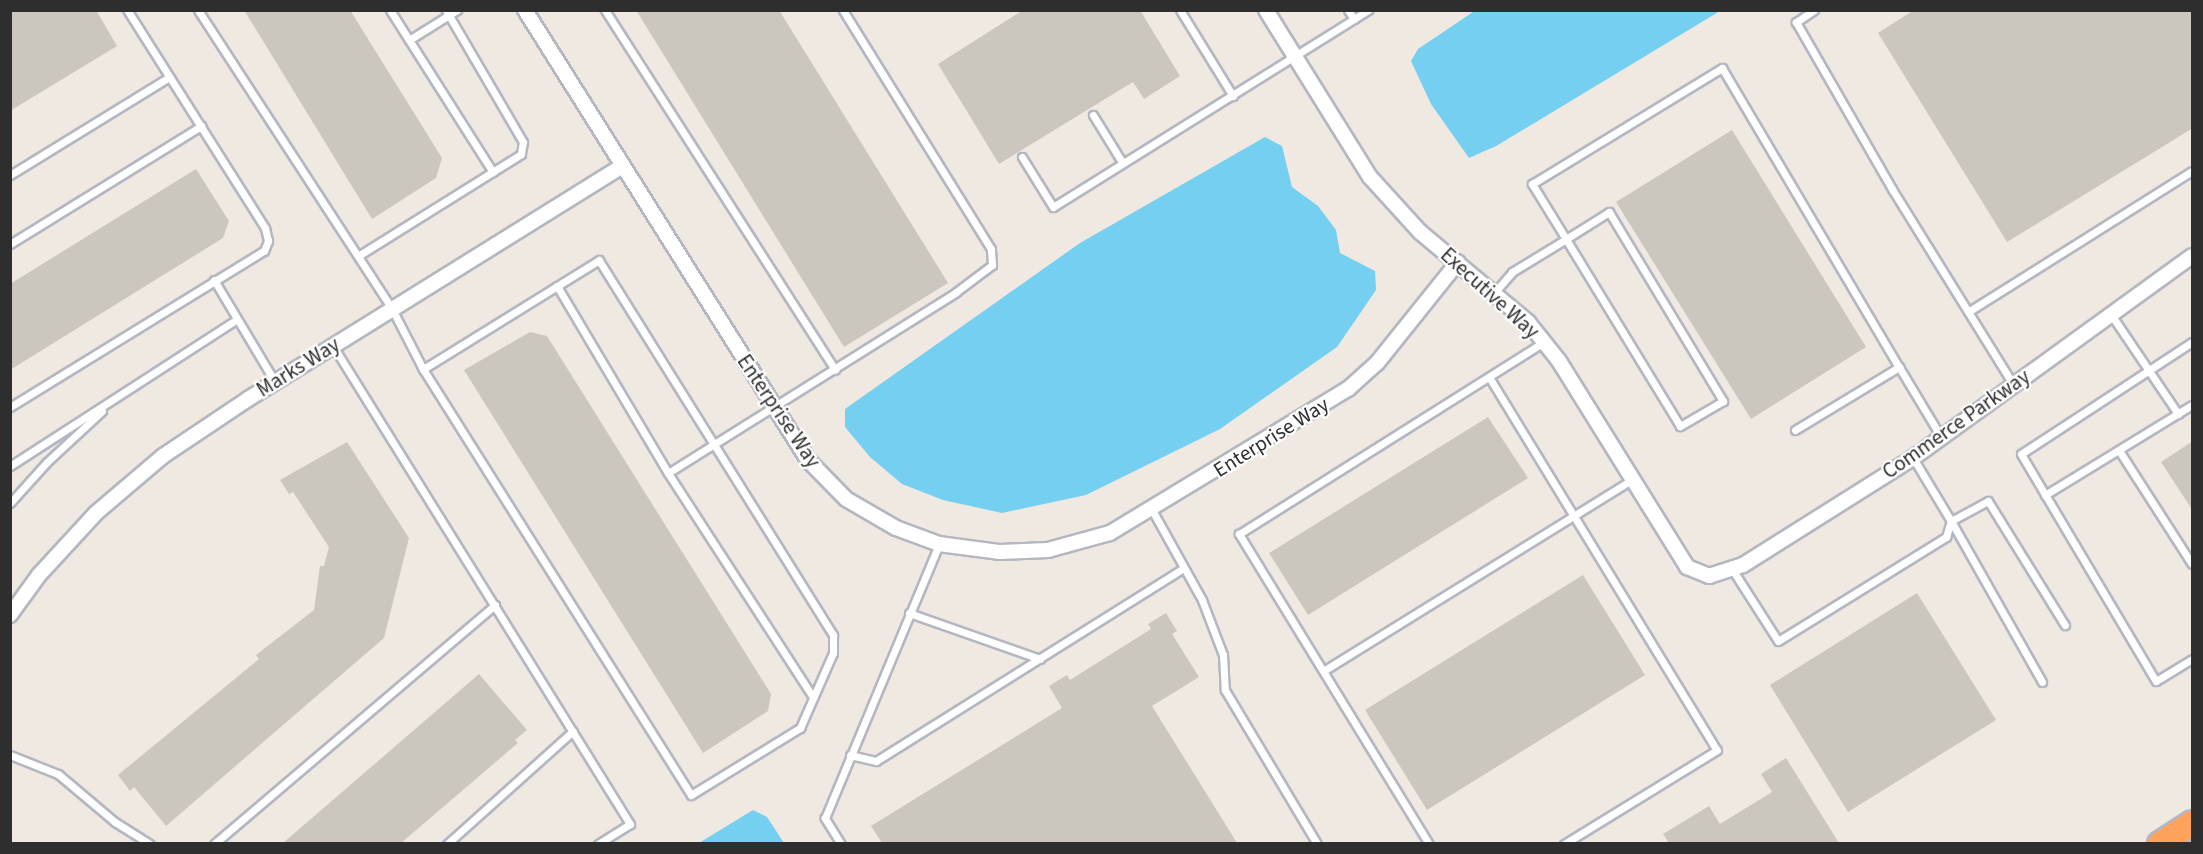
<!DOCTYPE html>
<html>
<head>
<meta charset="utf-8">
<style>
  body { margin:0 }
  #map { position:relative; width:2203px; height:854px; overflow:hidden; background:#efe9e1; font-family:"Source Sans 3",sans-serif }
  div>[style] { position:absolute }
  .water>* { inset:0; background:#75cff0 }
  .building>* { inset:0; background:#cbc7bf }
  .roads { filter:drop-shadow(2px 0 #b4b7c1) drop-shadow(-2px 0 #b4b7c1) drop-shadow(0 2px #b4b7c1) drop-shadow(0 -2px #b4b7c1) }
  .service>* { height:7px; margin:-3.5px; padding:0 3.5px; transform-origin:3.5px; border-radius:3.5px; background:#fff }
  .minor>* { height:14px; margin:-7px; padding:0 7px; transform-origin:7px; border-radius:7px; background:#fff }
  .motorway>* { height:24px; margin:-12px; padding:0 12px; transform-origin:12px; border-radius:12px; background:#ffa35c }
  span { translate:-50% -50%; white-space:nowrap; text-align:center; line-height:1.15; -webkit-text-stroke:4.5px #fff; paint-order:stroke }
  .street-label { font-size:21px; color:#2e2e2e }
  .frame { position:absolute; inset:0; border:12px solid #2e2e2e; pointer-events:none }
</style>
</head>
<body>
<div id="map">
  <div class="water">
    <div style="clip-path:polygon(1476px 10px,1720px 10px,1720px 11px,1496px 146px,1469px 158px,1431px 104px,1411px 61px,1418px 49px)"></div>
    <div style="clip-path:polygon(1265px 137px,1282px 146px,1292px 187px,1318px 206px,1336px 230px,1340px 253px,1375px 271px,1376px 290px,1337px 347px,1220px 429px,1086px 495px,1002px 513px,943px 500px,902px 484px,870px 457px,845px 427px,845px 409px,1080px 243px)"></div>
    <div style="clip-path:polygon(753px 810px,767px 817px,784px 843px,699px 843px)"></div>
  </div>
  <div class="building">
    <div style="clip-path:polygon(10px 10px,96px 10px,117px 46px,10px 111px)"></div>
    <div style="clip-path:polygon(244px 10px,350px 10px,442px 158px,436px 178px,372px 219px)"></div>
    <div style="clip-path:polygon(636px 10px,779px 10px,948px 283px,844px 347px)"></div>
    <div style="clip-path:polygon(1023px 10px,1140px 10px,1180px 76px,1144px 99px,1133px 82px,999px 164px,938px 64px)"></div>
    <div style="clip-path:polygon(1914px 10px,2193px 10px,2193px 128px,2007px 242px,1878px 33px)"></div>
    <div style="clip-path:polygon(1732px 130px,1866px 347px,1751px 419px,1616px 202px)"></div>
    <div style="clip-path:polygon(196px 169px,229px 221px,223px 238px,10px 370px,10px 284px)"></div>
    <div style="clip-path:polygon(530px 332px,547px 336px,771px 694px,768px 711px,703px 753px,464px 370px)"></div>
    <div style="clip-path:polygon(1488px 417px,1528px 478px,1308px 615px,1269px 553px)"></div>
    <div style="clip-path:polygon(2193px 441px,2193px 511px,2161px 462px)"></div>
    <div style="clip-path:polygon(347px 442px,409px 538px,384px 638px,166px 826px,134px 787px,130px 791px,118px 775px,259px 659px,256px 655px,314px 610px,320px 566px,324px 566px,329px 547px,293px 492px,289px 494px,280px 480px)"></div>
    <div style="clip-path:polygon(1583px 575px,1645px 675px,1427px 810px,1365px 710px)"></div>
    <div style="clip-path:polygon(1917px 593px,1996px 720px,1848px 812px,1770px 685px)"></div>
    <div style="clip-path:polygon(1166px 613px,1177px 631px,1172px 634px,1199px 677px,1152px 706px,1237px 843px,882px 843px,871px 826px,1062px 708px,1049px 686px,1067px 675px,1070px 680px,1151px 629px,1148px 624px)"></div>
    <div style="clip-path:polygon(479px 674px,527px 730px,515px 740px,518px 743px,401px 843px,283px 843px)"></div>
    <div style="clip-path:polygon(1786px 758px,1839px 843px,1669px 843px,1663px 834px,1709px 806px,1720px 824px,1772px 792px,1761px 774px)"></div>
  </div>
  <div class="roads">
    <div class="service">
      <div style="left:198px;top:10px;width:356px;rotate:57deg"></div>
      <div style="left:392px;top:309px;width:68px;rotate:62.7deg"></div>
      <div style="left:423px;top:369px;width:503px;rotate:57.83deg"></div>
      <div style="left:691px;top:795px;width:128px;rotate:-31.6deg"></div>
      <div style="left:800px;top:728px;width:82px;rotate:-66.3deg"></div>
      <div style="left:833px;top:653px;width:18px;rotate:-90deg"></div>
      <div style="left:833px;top:635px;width:442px;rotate:-122deg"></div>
      <div style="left:599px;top:260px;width:207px;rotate:148.2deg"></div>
      <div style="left:390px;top:10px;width:192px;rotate:57.6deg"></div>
      <div style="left:605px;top:10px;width:427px;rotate:57.4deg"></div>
      <div style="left:1180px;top:10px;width:101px;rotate:58.4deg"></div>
      <div style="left:1348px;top:10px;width:11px;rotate:56deg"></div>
      <div style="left:1814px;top:10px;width:22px;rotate:146deg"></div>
      <div style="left:1796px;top:22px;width:193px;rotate:60.1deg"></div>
      <div style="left:1892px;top:189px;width:229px;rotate:58.2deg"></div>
      <div style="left:409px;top:40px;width:57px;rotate:-32deg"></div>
      <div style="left:1093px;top:115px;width:55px;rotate:58.3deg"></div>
      <div style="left:1022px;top:157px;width:59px;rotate:58.2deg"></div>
      <div style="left:1053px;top:207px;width:372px;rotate:-32deg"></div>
      <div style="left:10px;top:175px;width:187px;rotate:-31.6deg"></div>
      <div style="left:10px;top:244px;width:225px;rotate:-31.7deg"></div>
      <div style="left:358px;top:256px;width:192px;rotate:-32deg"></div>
      <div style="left:521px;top:154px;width:12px;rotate:-81deg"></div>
      <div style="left:523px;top:142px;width:153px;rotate:-120.3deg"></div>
      <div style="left:214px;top:280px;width:119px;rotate:59.1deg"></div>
      <div style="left:557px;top:286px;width:217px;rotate:59.3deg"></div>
      <div style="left:668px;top:473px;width:267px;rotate:57.1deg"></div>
      <div style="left:1494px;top:293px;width:28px;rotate:-49deg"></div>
      <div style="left:1512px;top:272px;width:63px;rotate:-31.4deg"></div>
      <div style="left:1566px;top:239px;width:51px;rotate:-32.1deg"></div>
      <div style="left:1609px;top:212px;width:221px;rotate:58.9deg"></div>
      <div style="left:1723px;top:401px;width:50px;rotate:149.8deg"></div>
      <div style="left:1680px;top:426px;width:219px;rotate:-121.4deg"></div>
      <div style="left:1566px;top:239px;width:65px;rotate:-121.7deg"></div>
      <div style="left:1532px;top:184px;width:223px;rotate:-31.4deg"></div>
      <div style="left:1722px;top:68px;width:347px;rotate:59.4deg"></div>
      <div style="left:1971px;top:310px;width:261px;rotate:-32.2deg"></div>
      <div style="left:2110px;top:313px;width:122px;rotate:56deg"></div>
      <div style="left:2192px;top:342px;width:204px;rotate:146.8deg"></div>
      <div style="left:2021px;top:454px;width:264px;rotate:59.3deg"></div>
      <div style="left:2156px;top:681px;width:42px;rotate:-31.4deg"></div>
      <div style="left:333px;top:346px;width:563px;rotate:58.15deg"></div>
      <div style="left:630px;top:824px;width:38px;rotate:148deg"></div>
      <div style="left:1489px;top:377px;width:437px;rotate:58.6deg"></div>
      <div style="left:1717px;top:750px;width:180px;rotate:148.4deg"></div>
      <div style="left:10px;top:407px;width:298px;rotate:-31.6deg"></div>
      <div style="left:264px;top:251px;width:11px;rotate:-68deg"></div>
      <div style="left:268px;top:241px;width:13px;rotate:-103deg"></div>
      <div style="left:265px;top:228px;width:258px;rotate:-122.3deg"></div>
      <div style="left:1795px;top:430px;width:122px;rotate:-31.2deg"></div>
      <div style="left:1899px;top:367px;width:82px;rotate:59deg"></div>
      <div style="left:2120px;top:452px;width:133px;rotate:57.3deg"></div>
      <div style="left:1913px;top:458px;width:74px;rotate:58.9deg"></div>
      <div style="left:1951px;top:521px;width:42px;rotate:-28.4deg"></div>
      <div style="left:1988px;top:501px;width:146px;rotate:58.2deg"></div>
      <div style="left:10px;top:466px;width:270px;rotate:-32.9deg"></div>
      <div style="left:668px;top:473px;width:340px;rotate:-32.1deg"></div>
      <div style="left:956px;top:292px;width:45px;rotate:-36.9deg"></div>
      <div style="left:992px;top:265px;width:16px;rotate:-94deg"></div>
      <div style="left:991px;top:249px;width:281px;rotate:-121.8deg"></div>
      <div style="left:2045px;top:495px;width:172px;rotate:-31.5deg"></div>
      <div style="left:10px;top:503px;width:55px;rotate:-47.9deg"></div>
      <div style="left:47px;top:462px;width:75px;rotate:-42.8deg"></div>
      <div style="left:1152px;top:510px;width:103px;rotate:60.9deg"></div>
      <div style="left:1202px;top:600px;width:59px;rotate:69.1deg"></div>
      <div style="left:1223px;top:655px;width:35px;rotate:87deg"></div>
      <div style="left:1225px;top:690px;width:179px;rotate:59.1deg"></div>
      <div style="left:1732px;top:569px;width:85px;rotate:57.4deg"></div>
      <div style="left:1778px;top:641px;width:198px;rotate:-31.8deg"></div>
      <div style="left:1946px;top:537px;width:17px;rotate:-73deg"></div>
      <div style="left:1951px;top:521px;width:185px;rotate:60.5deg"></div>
      <div style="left:909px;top:613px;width:139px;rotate:19.3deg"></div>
      <div style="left:1325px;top:670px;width:362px;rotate:-31.8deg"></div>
      <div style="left:10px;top:755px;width:52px;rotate:21.6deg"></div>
      <div style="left:58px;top:774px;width:75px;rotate:40.1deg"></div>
      <div style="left:115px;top:822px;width:41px;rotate:32.2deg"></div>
      <div style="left:850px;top:755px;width:27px;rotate:13deg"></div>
      <div style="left:876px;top:761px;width:363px;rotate:-32.1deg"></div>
      <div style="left:214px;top:844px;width:369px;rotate:-40.4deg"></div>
      <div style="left:447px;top:844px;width:169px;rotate:-41.9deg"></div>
      <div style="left:841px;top:844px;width:31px;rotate:-122deg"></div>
      <div style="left:825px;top:818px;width:297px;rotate:-67.4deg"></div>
      <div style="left:1429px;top:844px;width:364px;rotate:-121.5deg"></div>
      <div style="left:1239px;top:534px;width:360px;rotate:-32.2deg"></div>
    </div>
    <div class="minor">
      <div style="left:525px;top:10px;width:532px;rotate:57.83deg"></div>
      <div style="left:808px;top:460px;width:54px;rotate:45.7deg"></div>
      <div style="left:846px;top:499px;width:58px;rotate:30.1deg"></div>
      <div style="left:896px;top:528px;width:46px;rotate:20.4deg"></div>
      <div style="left:939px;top:544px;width:62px;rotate:7.5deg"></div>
      <div style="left:1000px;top:552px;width:48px;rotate:-2.4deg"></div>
      <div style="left:1048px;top:550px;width:64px;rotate:-15.3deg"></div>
      <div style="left:1110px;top:533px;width:278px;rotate:-31.2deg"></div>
      <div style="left:1348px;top:389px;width:39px;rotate:-42deg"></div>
      <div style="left:1377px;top:363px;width:129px;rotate:-51.3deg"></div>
      <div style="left:1266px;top:10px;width:197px;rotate:58.1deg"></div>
      <div style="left:1370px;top:177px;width:74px;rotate:47.7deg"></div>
      <div style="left:1420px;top:232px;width:141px;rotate:39.8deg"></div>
      <div style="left:1528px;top:322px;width:50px;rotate:51.5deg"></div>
      <div style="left:1559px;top:361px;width:243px;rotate:58.1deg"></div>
      <div style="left:1687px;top:567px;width:24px;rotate:22deg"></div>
      <div style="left:1709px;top:576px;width:36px;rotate:-18deg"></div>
      <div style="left:1743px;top:565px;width:201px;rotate:-32.2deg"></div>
      <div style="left:1913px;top:458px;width:344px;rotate:-35.9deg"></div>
      <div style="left:10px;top:615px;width:49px;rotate:-54.1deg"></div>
      <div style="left:39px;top:575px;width:84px;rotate:-47.4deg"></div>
      <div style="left:96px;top:513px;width:88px;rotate:-40.4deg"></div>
      <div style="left:163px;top:456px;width:102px;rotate:-33.8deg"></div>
      <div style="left:248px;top:399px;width:441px;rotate:-31.9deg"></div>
    </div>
    <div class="motorway">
      <div style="left:2160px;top:844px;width:38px;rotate:-33deg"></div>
    </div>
  </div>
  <div class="street-label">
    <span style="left:1490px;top:293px;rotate:42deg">Executive Way</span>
    <span style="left:298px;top:367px;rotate:-32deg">Marks Way</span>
    <span style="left:779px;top:411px;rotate:56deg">Enterprise Way</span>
    <span style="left:1956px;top:424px;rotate:-35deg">Commerce Parkway</span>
    <span style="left:1271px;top:437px;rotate:-32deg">Enterprise Way</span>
  </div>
  <div class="frame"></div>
</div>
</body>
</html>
